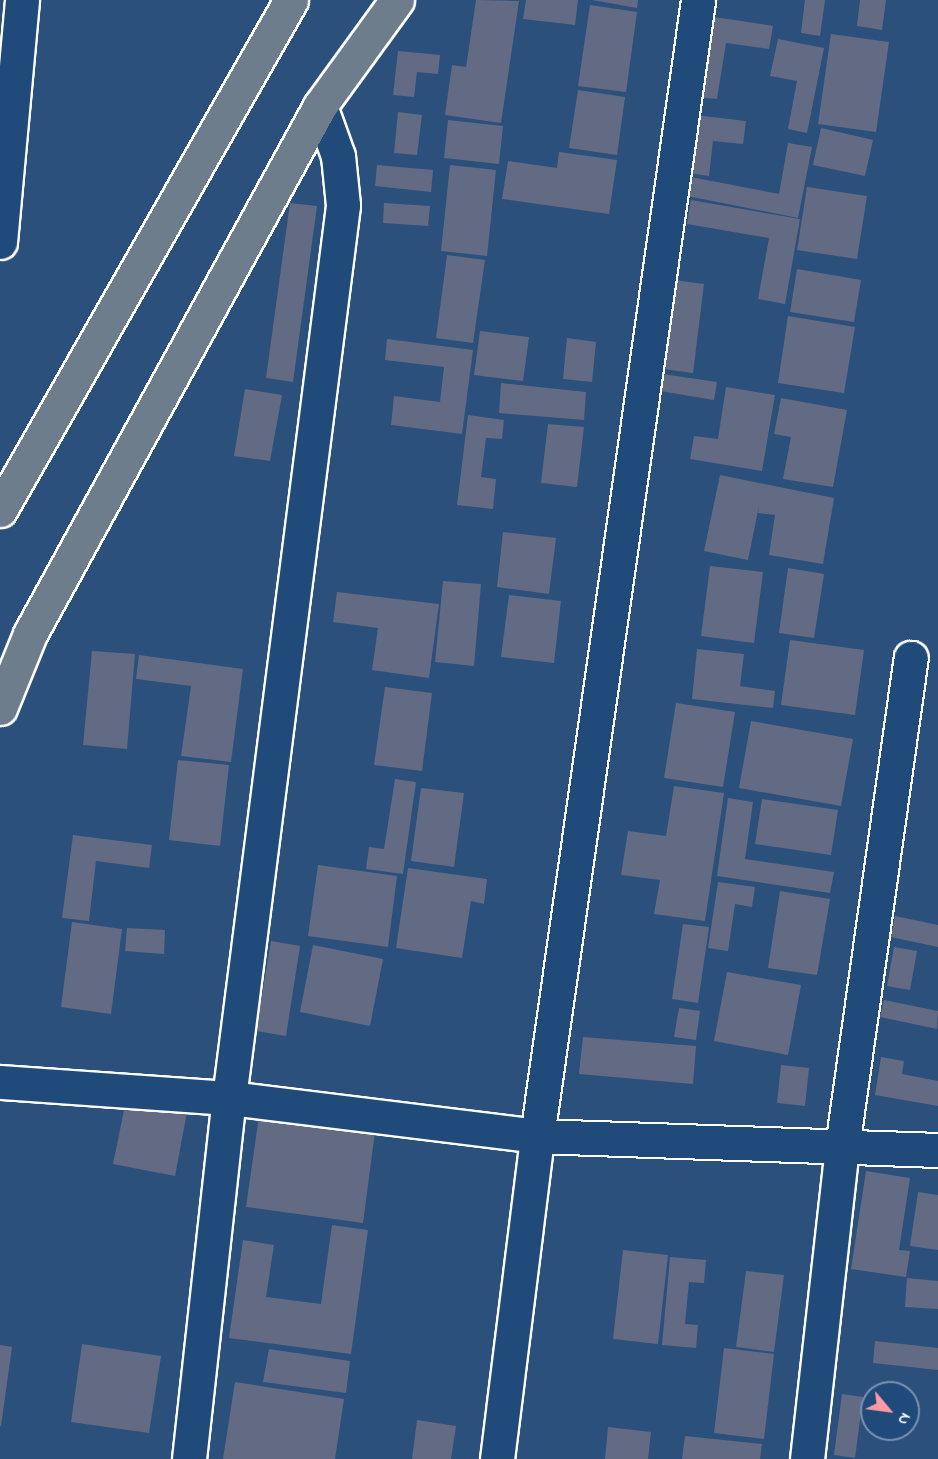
<!DOCTYPE html>
<html>
<head>
<meta charset="utf-8">
<style>
  body { margin:0 }
  #map { position:relative; width:938px; height:1459px; overflow:hidden; background:#2c507c; font-family:"Indie Flower",sans-serif }
  div>[style] { position:absolute }
  .building>* { inset:0; background:#626a84 }
  .roads { filter:drop-shadow(2px 0 #fff) drop-shadow(-2px 0 #fff) drop-shadow(0 2px #fff) drop-shadow(0 -2px #fff) }
  .minor>* { height:33px; margin:-16.5px; padding:0 16.5px; transform-origin:16.5px; border-radius:16.5px; background:#1f4a7a }
  .major>* { height:33px; margin:-16.5px; padding:0 16.5px; transform-origin:16.5px; border-radius:16.5px; background:#6d7d8c }
  span { translate:-50% -50%; white-space:nowrap; text-align:center; line-height:1.15; -webkit-text-stroke:5px #1f4a7a; paint-order:stroke }
  .north { position:absolute; left:860px; top:1381px; width:60px; height:60px; box-sizing:border-box; background:#1f4a7a; border:2px solid #7992af; border-radius:50%; rotate:119deg; font-size:16px; font-weight:700; line-height:24px; text-align:center; color:#fff }
  .north::after { content:''; display:block; margin:auto; width:21px; height:27px; background:#ff9aa2; clip-path:polygon(50% 0,100% 100%,50% 72%,0 100%) }
</style>
</head>
<body>
<div id="map">
  <div class="building">
    <div style="clip-path:polygon(476px 0,519px 1px,501px 123px,445px 115px,452px 65px,466px 67px)"></div>
    <div style="clip-path:polygon(526px 0,578px 0,575px 25px,523px 19px)"></div>
    <div style="clip-path:polygon(592px 0,638px 0,637px 8px)"></div>
    <div style="clip-path:polygon(805px 0,825px 0,820px 36px,801px 33px)"></div>
    <div style="clip-path:polygon(860px 0,886px 0,882px 30px,857px 26px)"></div>
    <div style="clip-path:polygon(590px 5px,637px 12px,626px 92px,578px 86px)"></div>
    <div style="clip-path:polygon(708px 16px,773px 26px,769px 49px,726px 43px,717px 99px,695px 97px)"></div>
    <div style="clip-path:polygon(831px 34px,889px 42px,876px 132px,818px 124px)"></div>
    <div style="clip-path:polygon(778px 39px,824px 48px,807px 133px,788px 129px,797px 81px,770px 76px)"></div>
    <div style="clip-path:polygon(398px 51px,440px 55px,438px 74px,417px 72px,414px 97px,393px 95px)"></div>
    <div style="clip-path:polygon(578px 90px,625px 97px,617px 155px,569px 148px)"></div>
    <div style="clip-path:polygon(398px 112px,422px 115px,417px 155px,394px 153px)"></div>
    <div style="clip-path:polygon(694px 115px,746px 121px,743px 144px,713px 141px,709px 176px,687px 173px)"></div>
    <div style="clip-path:polygon(448px 120px,503px 126px,499px 164px,444px 158px)"></div>
    <div style="clip-path:polygon(821px 128px,873px 140px,865px 176px,813px 165px)"></div>
    <div style="clip-path:polygon(788px 143px,812px 147px,798px 218px,687px 196px,691px 177px,779px 194px)"></div>
    <div style="clip-path:polygon(559px 152px,617px 160px,609px 214px,502px 199px,508px 161px,557px 168px)"></div>
    <div style="clip-path:polygon(377px 165px,433px 170px,431px 192px,375px 186px)"></div>
    <div style="clip-path:polygon(450px 165px,496px 170px,487px 256px,441px 251px)"></div>
    <div style="clip-path:polygon(807px 187px,867px 196px,857px 259px,797px 250px)"></div>
    <div style="clip-path:polygon(691px 200px,800px 219px,785px 304px,758px 299px,769px 238px,687px 224px)"></div>
    <div style="clip-path:polygon(290px 203px,317px 206px,293px 382px,266px 378px)"></div>
    <div style="clip-path:polygon(384px 203px,430px 206px,428px 226px,383px 223px)"></div>
    <div style="clip-path:polygon(447px 255px,485px 260px,473px 343px,436px 338px)"></div>
    <div style="clip-path:polygon(797px 269px,861px 280px,854px 322px,790px 312px)"></div>
    <div style="clip-path:polygon(667px 279px,704px 284px,693px 373px,655px 368px)"></div>
    <div style="clip-path:polygon(788px 316px,855px 327px,844px 393px,778px 383px)"></div>
    <div style="clip-path:polygon(480px 331px,529px 337px,523px 381px,474px 375px)"></div>
    <div style="clip-path:polygon(567px 338px,596px 342px,592px 382px,563px 379px)"></div>
    <div style="clip-path:polygon(387px 339px,473px 350px,462px 434px,391px 425px,394px 396px,440px 402px,444px 367px,385px 360px)"></div>
    <div style="clip-path:polygon(663px 374px,717px 382px,714px 400px,660px 391px)"></div>
    <div style="clip-path:polygon(501px 383px,586px 392px,584px 420px,499px 413px)"></div>
    <div style="clip-path:polygon(726px 387px,775px 395px,762px 471px,690px 459px,694px 436px,718px 439px)"></div>
    <div style="clip-path:polygon(245px 389px,282px 395px,270px 461px,234px 456px)"></div>
    <div style="clip-path:polygon(781px 398px,847px 410px,833px 487px,783px 479px,791px 437px,774px 434px)"></div>
    <div style="clip-path:polygon(468px 415px,504px 420px,502px 439px,486px 438px,481px 477px,496px 479px,493px 509px,457px 505px)"></div>
    <div style="clip-path:polygon(548px 424px,584px 427px,577px 487px,541px 483px)"></div>
    <div style="clip-path:polygon(720px 475px,834px 498px,823px 564px,769px 555px,775px 515px,758px 513px,759px 506px,748px 560px,704px 551px)"></div>
    <div style="clip-path:polygon(503px 532px,556px 538px,549px 594px,497px 587px)"></div>
    <div style="clip-path:polygon(710px 566px,763px 572px,754px 643px,701px 636px)"></div>
    <div style="clip-path:polygon(788px 568px,824px 574px,814px 638px,779px 633px)"></div>
    <div style="clip-path:polygon(443px 581px,481px 584px,474px 666px,435px 662px)"></div>
    <div style="clip-path:polygon(337px 592px,439px 604px,429px 678px,372px 670px,378px 628px,333px 622px)"></div>
    <div style="clip-path:polygon(509px 595px,561px 601px,554px 663px,501px 657px)"></div>
    <div style="clip-path:polygon(790px 640px,864px 650px,855px 715px,781px 705px)"></div>
    <div style="clip-path:polygon(697px 649px,744px 654px,740px 686px,775px 691px,773px 708px,692px 699px)"></div>
    <div style="clip-path:polygon(92px 651px,135px 654px,127px 749px,83px 745px)"></div>
    <div style="clip-path:polygon(139px 655px,243px 669px,231px 762px,181px 756px,191px 686px,136px 679px)"></div>
    <div style="clip-path:polygon(385px 687px,432px 693px,422px 771px,374px 765px)"></div>
    <div style="clip-path:polygon(676px 703px,735px 712px,723px 787px,664px 778px)"></div>
    <div style="clip-path:polygon(751px 721px,853px 739px,841px 806px,739px 788px)"></div>
    <div style="clip-path:polygon(178px 760px,229px 765px,220px 846px,169px 840px)"></div>
    <div style="clip-path:polygon(395px 779px,416px 782px,403px 874px,366px 869px,369px 847px,384px 849px)"></div>
    <div style="clip-path:polygon(674px 786px,724px 793px,705px 921px,654px 914px,660px 880px,621px 875px,628px 831px,666px 836px)"></div>
    <div style="clip-path:polygon(421px 788px,464px 793px,454px 867px,411px 861px)"></div>
    <div style="clip-path:polygon(728px 798px,753px 802px,745px 859px,834px 872px,830px 893px,717px 876px)"></div>
    <div style="clip-path:polygon(762px 799px,838px 810px,831px 855px,755px 844px)"></div>
    <div style="clip-path:polygon(73px 835px,152px 845px,149px 868px,96px 861px,89px 921px,62px 918px)"></div>
    <div style="clip-path:polygon(318px 865px,397px 876px,388px 947px,308px 936px)"></div>
    <div style="clip-path:polygon(408px 868px,487px 879px,484px 904px,471px 901px,462px 958px,396px 948px)"></div>
    <div style="clip-path:polygon(718px 882px,755px 887px,752px 907px,735px 904px,728px 951px,708px 948px)"></div>
    <div style="clip-path:polygon(780px 891px,830px 899px,817px 975px,768px 968px)"></div>
    <div style="clip-path:polygon(895px 916px,938px 925px,938px 947px,891px 937px)"></div>
    <div style="clip-path:polygon(72px 922px,122px 929px,111px 1014px,61px 1007px)"></div>
    <div style="clip-path:polygon(683px 924px,709px 927px,698px 1003px,672px 999px)"></div>
    <div style="clip-path:polygon(127px 928px,165px 930px,164px 954px,125px 951px)"></div>
    <div style="clip-path:polygon(271px 941px,300px 946px,286px 1036px,256px 1031px)"></div>
    <div style="clip-path:polygon(313px 945px,383px 959px,370px 1026px,300px 1012px)"></div>
    <div style="clip-path:polygon(894px 947px,917px 951px,910px 990px,887px 986px)"></div>
    <div style="clip-path:polygon(727px 972px,801px 985px,788px 1055px,714px 1041px)"></div>
    <div style="clip-path:polygon(884px 1000px,938px 1011px,937px 1029px,880px 1017px)"></div>
    <div style="clip-path:polygon(679px 1008px,700px 1011px,696px 1040px,674px 1037px)"></div>
    <div style="clip-path:polygon(583px 1037px,696px 1046px,693px 1084px,579px 1074px)"></div>
    <div style="clip-path:polygon(881px 1057px,904px 1061px,902px 1074px,938px 1081px,938px 1106px,875px 1095px)"></div>
    <div style="clip-path:polygon(781px 1065px,809px 1068px,805px 1106px,777px 1103px)"></div>
    <div style="clip-path:polygon(126px 1100px,187px 1112px,175px 1176px,113px 1164px)"></div>
    <div style="clip-path:polygon(259px 1116px,375px 1132px,363px 1223px,246px 1207px)"></div>
    <div style="clip-path:polygon(866px 1171px,910px 1178px,899px 1250px,910px 1251px,906px 1277px,851px 1269px)"></div>
    <div style="clip-path:polygon(918px 1192px,938px 1195px,938px 1250px,910px 1246px)"></div>
    <div style="clip-path:polygon(332px 1225px,368px 1230px,351px 1354px,229px 1338px,243px 1240px,274px 1245px,266px 1297px,321px 1304px)"></div>
    <div style="clip-path:polygon(623px 1250px,668px 1255px,658px 1344px,613px 1339px)"></div>
    <div style="clip-path:polygon(670px 1257px,706px 1260px,704px 1283px,689px 1282px,685px 1324px,698px 1325px,696px 1348px,662px 1345px)"></div>
    <div style="clip-path:polygon(746px 1271px,784px 1275px,774px 1352px,736px 1347px)"></div>
    <div style="clip-path:polygon(907px 1278px,938px 1281px,938px 1309px,905px 1307px)"></div>
    <div style="clip-path:polygon(875px 1341px,938px 1348px,938px 1370px,873px 1363px)"></div>
    <div style="clip-path:polygon(82px 1344px,161px 1356px,149px 1433px,71px 1422px)"></div>
    <div style="clip-path:polygon(0 1345px,12px 1347px,1px 1426px,0 1426px)"></div>
    <div style="clip-path:polygon(724px 1348px,774px 1354px,764px 1439px,714px 1433px)"></div>
    <div style="clip-path:polygon(269px 1349px,350px 1361px,346px 1393px,263px 1382px)"></div>
    <div style="clip-path:polygon(235px 1382px,344px 1399px,335px 1459px,223px 1459px)"></div>
    <div style="clip-path:polygon(842px 1394px,863px 1397px,855px 1458px,834px 1455px)"></div>
    <div style="clip-path:polygon(417px 1420px,456px 1426px,451px 1459px,412px 1459px)"></div>
    <div style="clip-path:polygon(608px 1427px,651px 1432px,648px 1459px,605px 1459px)"></div>
    <div style="clip-path:polygon(685px 1436px,762px 1444px,760px 1459px,682px 1459px)"></div>
  </div>
  <div class="roads">
    <div class="minor">
      <div style="left:0;top:242px;width:243px;rotate:-84.8deg"></div>
      <div style="left:0;top:1082px;width:230px;rotate:4deg"></div>
      <div style="left:229px;top:1098px;width:310px;rotate:7deg"></div>
      <div style="left:537px;top:1136px;width:401px;rotate:2deg"></div>
      <div style="left:189px;top:1459px;width:363px;rotate:-83.7deg"></div>
      <div style="left:229px;top:1098px;width:900px;rotate:-82.72deg"></div>
      <div style="left:343px;top:205px;width:49px;rotate:-95.8deg"></div>
      <div style="left:338px;top:156px;width:53px;rotate:-109.8deg"></div>
      <div style="left:497px;top:1459px;width:325px;rotate:-82.9deg"></div>
      <div style="left:537px;top:1136px;width:1147px;rotate:-81.93deg"></div>
      <div style="left:807px;top:1459px;width:314px;rotate:-83.6deg"></div>
      <div style="left:842px;top:1147px;width:494px;rotate:-82deg"></div>
    </div>
    <div class="major">
      <div style="left:0;top:510px;width:587px;rotate:-60.29deg"></div>
      <div style="left:0;top:708px;width:80px;rotate:-67.9deg"></div>
      <div style="left:30px;top:634px;width:602px;rotate:-61.22deg"></div>
      <div style="left:320px;top:106px;width:131px;rotate:-54deg"></div>
    </div>
  </div>
  <div class="north">N</div>
</div>
</body>
</html>
